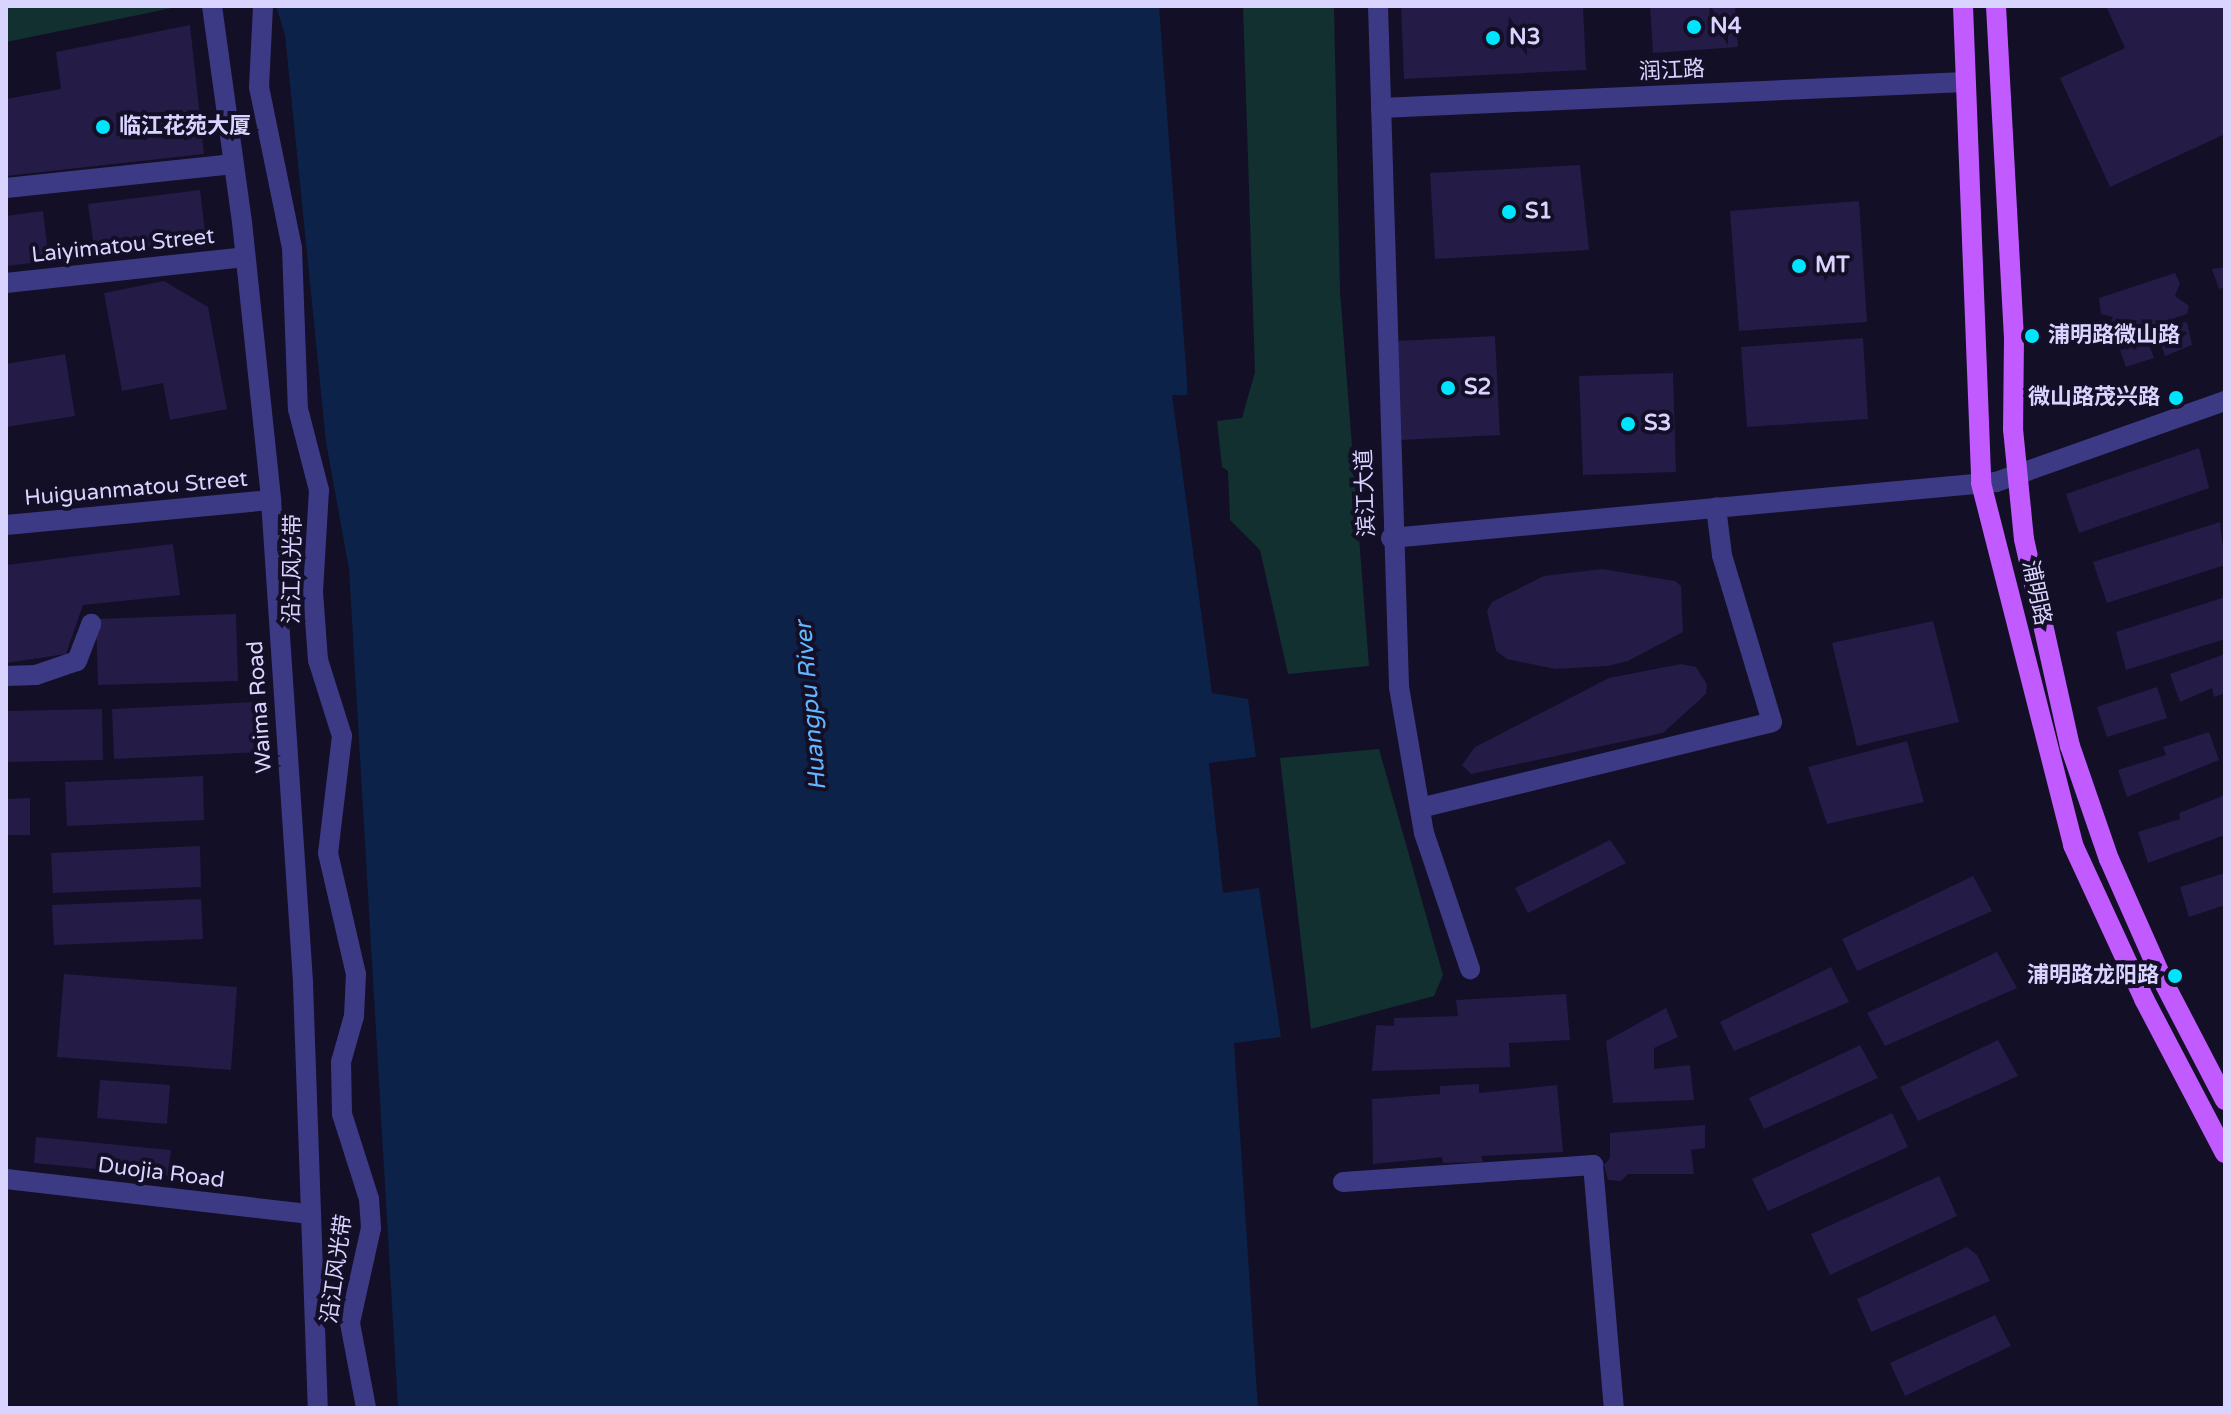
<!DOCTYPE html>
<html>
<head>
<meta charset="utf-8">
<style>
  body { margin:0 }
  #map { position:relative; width:2231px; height:1414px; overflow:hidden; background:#130f26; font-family:"Varela Round","Noto Sans SC",sans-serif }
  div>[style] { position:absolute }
  .green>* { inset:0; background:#12302f }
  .water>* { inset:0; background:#0c2248 }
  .building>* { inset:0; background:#241b47 }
  .minor>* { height:20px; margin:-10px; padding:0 10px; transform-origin:10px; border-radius:10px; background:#3d3a85 }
  .major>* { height:20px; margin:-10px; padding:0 10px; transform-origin:10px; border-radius:10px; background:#c25bff }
  .dots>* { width:22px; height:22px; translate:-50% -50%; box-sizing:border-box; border:4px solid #130f26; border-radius:50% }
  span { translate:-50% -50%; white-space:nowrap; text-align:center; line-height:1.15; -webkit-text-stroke:8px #130f26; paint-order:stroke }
  .poi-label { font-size:22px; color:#d9d4ff; font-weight:700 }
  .left { translate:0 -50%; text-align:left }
  .right { translate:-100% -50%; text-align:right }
  .street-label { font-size:22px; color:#d9d4ff }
  .water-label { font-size:24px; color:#62b6ff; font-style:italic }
  .frame { position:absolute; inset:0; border:8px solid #d9d4ff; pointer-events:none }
</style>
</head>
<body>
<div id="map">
  <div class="green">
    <div style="clip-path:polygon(6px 6px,182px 6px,6px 42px)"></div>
    <div style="clip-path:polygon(1243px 6px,1334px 6px,1340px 291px,1369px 666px,1288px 674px,1260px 550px,1230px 520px,1228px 471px,1222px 467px,1217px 421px,1242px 418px,1255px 372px)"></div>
    <div style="clip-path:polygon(1379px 749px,1443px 975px,1434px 996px,1311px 1029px,1280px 758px)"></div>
  </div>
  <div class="water">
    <div style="clip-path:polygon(276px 6px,1159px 6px,1187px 381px,1187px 395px,1172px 395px,1212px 693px,1248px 699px,1256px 757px,1209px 763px,1223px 893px,1259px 888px,1281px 1037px,1234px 1043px,1258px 1408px,398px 1408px,349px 569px,326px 442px,285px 35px)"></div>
  </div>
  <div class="building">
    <div style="clip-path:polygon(1401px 6px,1583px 6px,1586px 70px,1404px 79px)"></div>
    <div style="clip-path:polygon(1650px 6px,1735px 6px,1738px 47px,1653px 53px)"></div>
    <div style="clip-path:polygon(2106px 6px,2225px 6px,2225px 134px,2110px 187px,2060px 78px,2125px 48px)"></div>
    <div style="clip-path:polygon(190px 25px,204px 154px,6px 176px,6px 99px,61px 89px,56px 52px)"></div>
    <div style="clip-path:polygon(1580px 165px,1589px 250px,1435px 259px,1430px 173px)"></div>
    <div style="clip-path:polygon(200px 190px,206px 240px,95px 254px,88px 204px)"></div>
    <div style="clip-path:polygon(1859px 201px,1867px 322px,1739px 331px,1730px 211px)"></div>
    <div style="clip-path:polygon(43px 211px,49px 261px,6px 266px,6px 216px)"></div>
    <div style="clip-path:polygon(2225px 267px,2225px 287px,2219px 289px,2212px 269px)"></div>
    <div style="clip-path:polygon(2175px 273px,2180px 283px,2175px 296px,2189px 306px,2187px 314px,2169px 320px,2170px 325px,2187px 322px,2192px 345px,2165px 356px,2159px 339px,2149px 344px,2154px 358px,2126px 367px,2118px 344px,2136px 338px,2134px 333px,2111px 335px,2107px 326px,2113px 317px,2101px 314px,2099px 298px)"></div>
    <div style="clip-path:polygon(164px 281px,208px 307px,227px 409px,170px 420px,163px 383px,122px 391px,104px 293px)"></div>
    <div style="clip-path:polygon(1495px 336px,1500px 435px,1401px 440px,1396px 341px)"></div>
    <div style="clip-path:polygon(1863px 338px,1868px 419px,1747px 427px,1741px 347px)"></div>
    <div style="clip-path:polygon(65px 354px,75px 416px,6px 427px,6px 364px)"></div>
    <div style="clip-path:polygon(1673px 373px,1676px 472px,1583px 475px,1579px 376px)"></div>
    <div style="clip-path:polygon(2199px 448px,2209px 488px,2079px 533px,2066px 494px)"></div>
    <div style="clip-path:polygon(2220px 522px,2225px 565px,2107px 603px,2093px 562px)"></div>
    <div style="clip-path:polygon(173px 544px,180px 595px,83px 605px,66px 654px,6px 663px,6px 565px)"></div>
    <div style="clip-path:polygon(1602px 569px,1675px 581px,1681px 586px,1683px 632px,1628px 661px,1608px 666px,1555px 669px,1507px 659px,1496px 651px,1487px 611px,1492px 602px,1544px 576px)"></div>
    <div style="clip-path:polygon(2225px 597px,2225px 639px,2126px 670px,2116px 632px)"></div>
    <div style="clip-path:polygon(236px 614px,238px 681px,98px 685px,96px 619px)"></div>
    <div style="clip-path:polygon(1933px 621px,1959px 722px,1857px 746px,1832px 643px)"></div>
    <div style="clip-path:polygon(2225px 654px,2225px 693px,2214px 697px,2212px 688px,2180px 702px,2170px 674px)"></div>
    <div style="clip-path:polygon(1681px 664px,1696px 667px,1707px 684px,1706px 694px,1663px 733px,1471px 774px,1462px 765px,1475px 747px,1609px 678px)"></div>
    <div style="clip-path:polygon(2157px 687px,2167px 718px,2107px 737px,2097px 707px)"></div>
    <div style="clip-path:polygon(257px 702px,259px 752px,114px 759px,112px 709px)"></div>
    <div style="clip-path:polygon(102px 709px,103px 760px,6px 762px,6px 711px)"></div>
    <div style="clip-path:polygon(2209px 732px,2219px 760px,2127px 797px,2118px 770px,2166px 755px,2163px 747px)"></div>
    <div style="clip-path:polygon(1907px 741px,1924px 802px,1827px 824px,1808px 767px)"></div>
    <div style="clip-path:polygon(203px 776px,204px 820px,67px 826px,65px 782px)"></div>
    <div style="clip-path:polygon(2225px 795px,2225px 835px,2148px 863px,2138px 832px,2180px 819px,2179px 813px)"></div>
    <div style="clip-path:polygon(30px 798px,30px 835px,6px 835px,6px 799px)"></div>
    <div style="clip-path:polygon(1610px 840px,1626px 863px,1528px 913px,1515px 888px)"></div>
    <div style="clip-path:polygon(200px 846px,201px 887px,53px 893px,51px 853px)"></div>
    <div style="clip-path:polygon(2225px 873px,2225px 905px,2189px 917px,2180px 887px)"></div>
    <div style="clip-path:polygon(1973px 876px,1992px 911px,1857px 971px,1842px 939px)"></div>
    <div style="clip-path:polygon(201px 899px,203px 939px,54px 945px,52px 905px)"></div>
    <div style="clip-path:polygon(1997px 952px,2017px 988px,1885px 1046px,1867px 1013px)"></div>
    <div style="clip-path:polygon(1831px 967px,1849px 1002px,1734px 1051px,1720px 1022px)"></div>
    <div style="clip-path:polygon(64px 974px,237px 987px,231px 1070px,57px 1057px)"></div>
    <div style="clip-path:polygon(1566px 994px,1570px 1040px,1509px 1043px,1510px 1067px,1372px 1071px,1376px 1025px,1394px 1026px,1394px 1018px,1458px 1016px,1456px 1000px)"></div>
    <div style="clip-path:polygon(1666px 1008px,1678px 1037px,1654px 1048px,1654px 1069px,1690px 1065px,1694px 1100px,1613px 1103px,1606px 1041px)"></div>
    <div style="clip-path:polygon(1998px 1040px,2018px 1076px,1918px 1121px,1900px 1087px)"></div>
    <div style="clip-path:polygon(1860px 1045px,1878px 1078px,1764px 1129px,1749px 1098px)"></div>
    <div style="clip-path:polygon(100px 1080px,170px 1085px,167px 1124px,97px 1118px)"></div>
    <div style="clip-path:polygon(1479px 1084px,1479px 1093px,1557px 1085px,1563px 1152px,1481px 1156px,1483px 1162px,1443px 1163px,1442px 1157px,1373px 1164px,1372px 1099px,1440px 1094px,1440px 1086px)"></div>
    <div style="clip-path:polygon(1892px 1113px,1908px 1147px,1768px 1211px,1752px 1179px)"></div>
    <div style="clip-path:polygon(1705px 1125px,1705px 1148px,1691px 1150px,1694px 1174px,1628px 1174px,1621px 1181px,1608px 1180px,1604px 1165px,1610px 1158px,1610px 1133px)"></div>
    <div style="clip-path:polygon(36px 1137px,171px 1150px,168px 1176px,34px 1163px)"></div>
    <div style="clip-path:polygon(1939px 1176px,1957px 1216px,1830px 1275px,1811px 1234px)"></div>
    <div style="clip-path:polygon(1967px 1247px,1977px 1255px,1990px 1281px,1871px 1332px,1857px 1299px)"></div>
    <div style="clip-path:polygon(1995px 1315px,2011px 1346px,1905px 1396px,1890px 1363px)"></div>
  </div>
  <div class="minor">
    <div style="left:212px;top:6px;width:218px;rotate:82.1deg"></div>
    <div style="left:242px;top:222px;width:280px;rotate:84deg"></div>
    <div style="left:271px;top:500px;width:485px;rotate:86.2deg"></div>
    <div style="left:303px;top:984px;width:424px;rotate:88deg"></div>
    <div style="left:263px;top:6px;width:81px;rotate:92.8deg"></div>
    <div style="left:259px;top:87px;width:164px;rotate:78.4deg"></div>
    <div style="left:292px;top:248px;width:161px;rotate:87.9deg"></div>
    <div style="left:298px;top:409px;width:84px;rotate:75.5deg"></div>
    <div style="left:319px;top:490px;width:102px;rotate:93.4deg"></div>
    <div style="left:313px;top:592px;width:68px;rotate:85.8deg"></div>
    <div style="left:318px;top:660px;width:80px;rotate:72.5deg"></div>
    <div style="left:342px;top:736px;width:118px;rotate:96.8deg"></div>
    <div style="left:328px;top:853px;width:124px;rotate:77deg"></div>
    <div style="left:356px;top:974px;width:42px;rotate:92.7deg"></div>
    <div style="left:354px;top:1016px;width:48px;rotate:105.8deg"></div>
    <div style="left:341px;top:1062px;width:52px;rotate:88.9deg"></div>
    <div style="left:342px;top:1114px;width:89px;rotate:72.4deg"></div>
    <div style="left:369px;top:1199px;width:29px;rotate:86deg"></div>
    <div style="left:371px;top:1228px;width:97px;rotate:102.5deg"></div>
    <div style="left:350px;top:1323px;width:86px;rotate:79.3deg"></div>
    <div style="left:1378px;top:6px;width:681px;rotate:88.23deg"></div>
    <div style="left:1399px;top:687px;width:148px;rotate:80.3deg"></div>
    <div style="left:1424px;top:833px;width:144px;rotate:71.3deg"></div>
    <div style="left:1381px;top:108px;width:585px;rotate:-2.55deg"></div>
    <div style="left:6px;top:188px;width:229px;rotate:-6deg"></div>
    <div style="left:6px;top:283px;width:240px;rotate:-6.2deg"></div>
    <div style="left:6px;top:525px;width:266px;rotate:-5.4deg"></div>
    <div style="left:1391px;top:538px;width:608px;rotate:-5.29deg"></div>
    <div style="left:1996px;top:482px;width:243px;rotate:-19.5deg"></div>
    <div style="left:6px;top:676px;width:30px;rotate:-2deg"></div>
    <div style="left:36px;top:675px;width:43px;rotate:-18.9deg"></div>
    <div style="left:77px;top:661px;width:40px;rotate:-69deg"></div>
    <div style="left:1420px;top:808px;width:362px;rotate:-13.7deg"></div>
    <div style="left:1772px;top:722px;width:174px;rotate:-106.7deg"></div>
    <div style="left:1722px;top:555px;width:48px;rotate:-97.1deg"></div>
    <div style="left:6px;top:1179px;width:306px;rotate:6.6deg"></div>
    <div style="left:1343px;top:1182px;width:251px;rotate:-3.9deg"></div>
    <div style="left:1593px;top:1165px;width:244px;rotate:85.1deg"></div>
  </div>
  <div class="major">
    <div style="left:1963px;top:6px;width:477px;rotate:87.8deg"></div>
    <div style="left:1981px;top:483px;width:374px;rotate:75.7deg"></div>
    <div style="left:2073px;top:845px;width:170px;rotate:65.2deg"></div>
    <div style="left:2144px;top:999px;width:174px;rotate:62.3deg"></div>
    <div style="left:1996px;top:6px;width:331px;rotate:86.9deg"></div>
    <div style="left:2014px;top:337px;width:92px;rotate:90.6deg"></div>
    <div style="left:2013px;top:429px;width:111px;rotate:84.3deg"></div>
    <div style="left:2024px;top:539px;width:212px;rotate:77.5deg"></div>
    <div style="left:2070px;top:746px;width:120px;rotate:71deg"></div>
    <div style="left:2109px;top:859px;width:133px;rotate:66.1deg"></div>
    <div style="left:2163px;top:981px;width:134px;rotate:62.5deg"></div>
  </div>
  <div class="dots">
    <div style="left:1694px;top:27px;background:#00e5ff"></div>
    <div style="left:1493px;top:38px;background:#00e5ff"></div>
    <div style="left:103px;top:127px;background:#00e5ff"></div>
    <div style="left:1509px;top:212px;background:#00e5ff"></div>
    <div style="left:1799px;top:266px;background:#00e5ff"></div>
    <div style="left:2032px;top:336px;background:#00e5ff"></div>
    <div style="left:1448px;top:388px;background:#00e5ff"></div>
    <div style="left:2176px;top:398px;background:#00e5ff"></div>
    <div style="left:1628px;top:424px;background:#00e5ff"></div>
    <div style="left:2175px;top:976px;background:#00e5ff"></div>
  </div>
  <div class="poi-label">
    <span class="left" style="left:1710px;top:27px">N4</span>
    <span class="left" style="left:1509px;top:38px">N3</span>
    <span class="left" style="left:119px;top:127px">临江花苑大厦</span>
    <span class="left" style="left:1525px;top:212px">S1</span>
    <span class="left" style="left:1815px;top:266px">MT</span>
    <span class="left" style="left:2048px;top:336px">浦明路微山路</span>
    <span class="left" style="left:1464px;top:388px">S2</span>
    <span class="right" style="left:2160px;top:398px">微山路茂兴路</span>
    <span class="left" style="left:1644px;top:424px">S3</span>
    <span class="right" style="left:2159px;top:976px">浦明路龙阳路</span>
  </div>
  <div class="street-label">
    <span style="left:1672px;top:71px;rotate:-3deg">润江路</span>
    <span style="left:123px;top:246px;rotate:-6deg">Laiyimatou Street</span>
    <span style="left:136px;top:489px;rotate:-5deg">Huiguanmatou Street</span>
    <span style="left:1366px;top:493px;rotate:-92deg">滨江大道</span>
    <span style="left:293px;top:569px;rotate:-89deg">沿江风光带</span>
    <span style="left:2036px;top:593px;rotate:78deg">浦明路</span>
    <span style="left:260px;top:707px;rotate:-94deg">Waima Road</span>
    <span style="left:161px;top:1173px;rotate:7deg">Duojia Road</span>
    <span style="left:337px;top:1269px;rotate:-82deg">沿江风光带</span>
  </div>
  <div class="water-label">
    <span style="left:811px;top:706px;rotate:-95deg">Huangpu River</span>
  </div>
  <div class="frame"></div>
</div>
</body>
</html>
